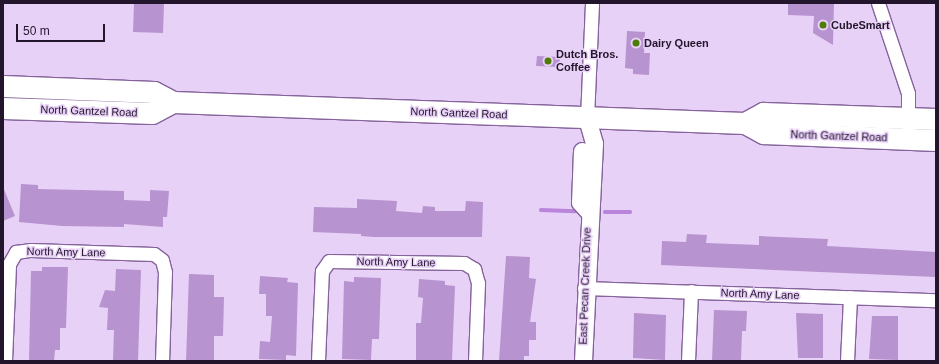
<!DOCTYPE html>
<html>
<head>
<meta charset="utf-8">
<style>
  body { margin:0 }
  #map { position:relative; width:939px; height:364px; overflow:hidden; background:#e8d1f7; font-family:Helvetica,sans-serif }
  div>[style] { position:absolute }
  .stream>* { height:3.5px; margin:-1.75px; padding:0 1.75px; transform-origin:1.75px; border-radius:1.75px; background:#b985da }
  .building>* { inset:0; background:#b793cf }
  .roads { filter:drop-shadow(1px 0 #85639b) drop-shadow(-1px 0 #85639b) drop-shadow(0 1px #85639b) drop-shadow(0 -1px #85639b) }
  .minor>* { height:13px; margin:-6.5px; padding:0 6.5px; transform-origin:6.5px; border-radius:6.5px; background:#fff }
  .tertiary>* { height:17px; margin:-8.5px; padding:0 8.5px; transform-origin:8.5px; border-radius:8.5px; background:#fff }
  .primary>* { height:21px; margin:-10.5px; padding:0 10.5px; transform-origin:10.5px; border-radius:10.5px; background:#fff }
  .dots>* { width:11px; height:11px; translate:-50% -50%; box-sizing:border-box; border:2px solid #e8d1f7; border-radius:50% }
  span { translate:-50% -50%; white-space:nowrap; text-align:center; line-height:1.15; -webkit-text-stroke:3px #e8d1f7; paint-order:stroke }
  .poi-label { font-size:11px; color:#23152c; font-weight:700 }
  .left { translate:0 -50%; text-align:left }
  .street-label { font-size:11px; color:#23152c }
  .frame { position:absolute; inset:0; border:4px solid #23152c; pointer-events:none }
  .scale { position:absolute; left:16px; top:24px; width:89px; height:18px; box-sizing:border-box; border:2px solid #23152c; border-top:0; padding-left:5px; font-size:12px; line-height:14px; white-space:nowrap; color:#23152c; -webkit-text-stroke:3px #e8d1f7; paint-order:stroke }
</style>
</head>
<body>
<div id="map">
  <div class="stream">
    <div style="left:541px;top:210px;width:34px;rotate:2deg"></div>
    <div style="left:605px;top:212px;width:25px"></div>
  </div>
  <div class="building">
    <div style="clip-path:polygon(134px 3px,164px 3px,163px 33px,133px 32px)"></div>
    <div style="clip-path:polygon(788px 3px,834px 3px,833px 45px,813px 33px,814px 16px,788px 15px)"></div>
    <div style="clip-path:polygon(627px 31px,645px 32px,644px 53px,650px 53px,649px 75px,633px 74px,633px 69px,625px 68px)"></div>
    <div style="clip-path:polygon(537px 56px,560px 57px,559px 67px,536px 66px)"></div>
    <div style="clip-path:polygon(21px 184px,38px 185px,38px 189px,124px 191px,124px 200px,150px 201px,150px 190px,169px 191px,167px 217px,163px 217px,163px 227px,124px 224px,124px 227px,62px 226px,19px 222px)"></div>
    <div style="clip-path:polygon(3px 187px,15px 216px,3px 221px)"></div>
    <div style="clip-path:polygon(357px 199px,397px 201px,396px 211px,422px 213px,423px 206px,435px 207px,435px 211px,465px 211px,466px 201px,483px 202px,482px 237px,374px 237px,361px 236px,361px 234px,313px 232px,314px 207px,357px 208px)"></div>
    <div style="clip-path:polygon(687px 234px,707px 235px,706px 243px,759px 245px,759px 236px,804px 238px,828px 239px,827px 246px,936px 252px,936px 277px,661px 265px,662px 241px,686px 242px)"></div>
    <div style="clip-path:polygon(506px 256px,530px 257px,529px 278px,536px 279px,530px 322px,536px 322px,536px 340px,529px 340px,529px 356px,524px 356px,524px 361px,499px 361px)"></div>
    <div style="clip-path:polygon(42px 267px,68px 267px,66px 328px,60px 328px,60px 350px,55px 350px,54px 361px,29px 361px,31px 271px,42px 271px)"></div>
    <div style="clip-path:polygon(116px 269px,141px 270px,138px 361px,113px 361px,114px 330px,107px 330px,108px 308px,99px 307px,105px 290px,115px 291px)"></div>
    <div style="clip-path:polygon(189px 274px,214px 275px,214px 297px,224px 297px,223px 336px,214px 336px,214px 361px,186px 361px)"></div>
    <div style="clip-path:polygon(260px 276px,288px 278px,287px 282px,298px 283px,296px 356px,286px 355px,286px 360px,259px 359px,260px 341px,270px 342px,272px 316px,266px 316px,266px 294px,259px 294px)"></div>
    <div style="clip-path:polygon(354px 277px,381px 278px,379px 339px,372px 339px,371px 360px,342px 359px,344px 281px,354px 282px)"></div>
    <div style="clip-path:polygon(419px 279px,445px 281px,445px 285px,455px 286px,452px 361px,416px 361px,416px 323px,421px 323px,423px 298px,418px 297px)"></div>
    <div style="clip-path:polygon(714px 310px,747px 311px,746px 331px,742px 331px,741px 361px,712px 361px)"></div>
    <div style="clip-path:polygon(634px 313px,666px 315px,665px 360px,633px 358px)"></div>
    <div style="clip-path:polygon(796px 313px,823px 314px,823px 358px,798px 358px)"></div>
    <div style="clip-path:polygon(872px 316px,898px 316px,898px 360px,869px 359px)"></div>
  </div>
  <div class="roads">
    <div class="minor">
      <div style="left:878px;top:3px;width:95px;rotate:71.6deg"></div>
      <div style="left:908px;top:93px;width:32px;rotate:90deg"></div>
      <div style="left:587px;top:118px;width:115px;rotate:-87.5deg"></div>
      <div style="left:584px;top:288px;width:352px;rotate:2deg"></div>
      <div style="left:5px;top:361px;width:97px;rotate:-87.6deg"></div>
      <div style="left:9px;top:264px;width:14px;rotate:-60deg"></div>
      <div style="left:16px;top:252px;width:15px;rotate:-8deg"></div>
      <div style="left:31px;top:250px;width:123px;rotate:1.9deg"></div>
      <div style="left:154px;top:254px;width:10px;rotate:37deg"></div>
      <div style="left:162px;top:260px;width:12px;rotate:76deg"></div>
      <div style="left:165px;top:272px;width:89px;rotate:91.9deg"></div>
      <div style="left:318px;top:361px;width:90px;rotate:-87.5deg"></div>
      <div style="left:322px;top:271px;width:12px;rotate:-55deg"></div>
      <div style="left:329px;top:261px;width:135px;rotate:0.8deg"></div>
      <div style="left:464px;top:263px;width:12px;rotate:31deg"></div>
      <div style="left:474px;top:269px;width:15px;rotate:74deg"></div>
      <div style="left:478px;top:283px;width:78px;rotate:92.2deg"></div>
      <div style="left:688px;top:361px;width:70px;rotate:-87.5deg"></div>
      <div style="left:847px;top:361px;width:64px;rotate:-87.3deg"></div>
    </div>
    <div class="tertiary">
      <div style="left:582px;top:151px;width:51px;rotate:92.2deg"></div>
      <div style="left:580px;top:202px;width:12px;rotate:48deg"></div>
      <div style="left:583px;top:361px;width:218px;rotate:-87.1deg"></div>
      <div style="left:594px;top:143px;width:26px;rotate:-106deg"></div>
    </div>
    <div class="primary">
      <div style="left:3px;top:86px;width:151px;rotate:2.3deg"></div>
      <div style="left:154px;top:92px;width:21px;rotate:28deg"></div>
      <div style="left:173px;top:102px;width:572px;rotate:2.1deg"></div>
      <div style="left:745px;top:123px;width:21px;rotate:29deg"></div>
      <div style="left:763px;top:133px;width:173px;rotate:2.3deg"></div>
      <div style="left:3px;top:108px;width:149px;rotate:1.9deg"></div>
      <div style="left:152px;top:113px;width:24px;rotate:-28deg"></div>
      <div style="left:745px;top:123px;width:21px;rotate:-29deg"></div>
      <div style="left:763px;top:113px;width:173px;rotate:2deg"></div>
    </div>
  </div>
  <div class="dots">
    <div style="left:823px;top:25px;background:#4d7d07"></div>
    <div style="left:636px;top:43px;background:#4d7d07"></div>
    <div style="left:548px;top:61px;background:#4d7d07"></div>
  </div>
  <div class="poi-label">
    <span class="left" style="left:831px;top:25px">CubeSmart</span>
    <span class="left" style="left:644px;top:43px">Dairy Queen</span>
    <span class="left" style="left:556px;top:61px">Dutch Bros.<br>Coffee</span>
  </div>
  <div class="street-label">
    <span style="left:89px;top:111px;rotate:2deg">North Gantzel Road</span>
    <span style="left:459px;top:113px;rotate:2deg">North Gantzel Road</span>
    <span style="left:839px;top:136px;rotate:2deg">North Gantzel Road</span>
    <span style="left:66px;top:252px;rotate:1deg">North Amy Lane</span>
    <span style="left:396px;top:262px;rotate:1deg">North Amy Lane</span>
    <span style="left:585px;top:286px;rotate:-88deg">East Pecan Creek Drive</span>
    <span style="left:760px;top:294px;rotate:2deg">North Amy Lane</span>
  </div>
  <div class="frame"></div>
  <div class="scale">50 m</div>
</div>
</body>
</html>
